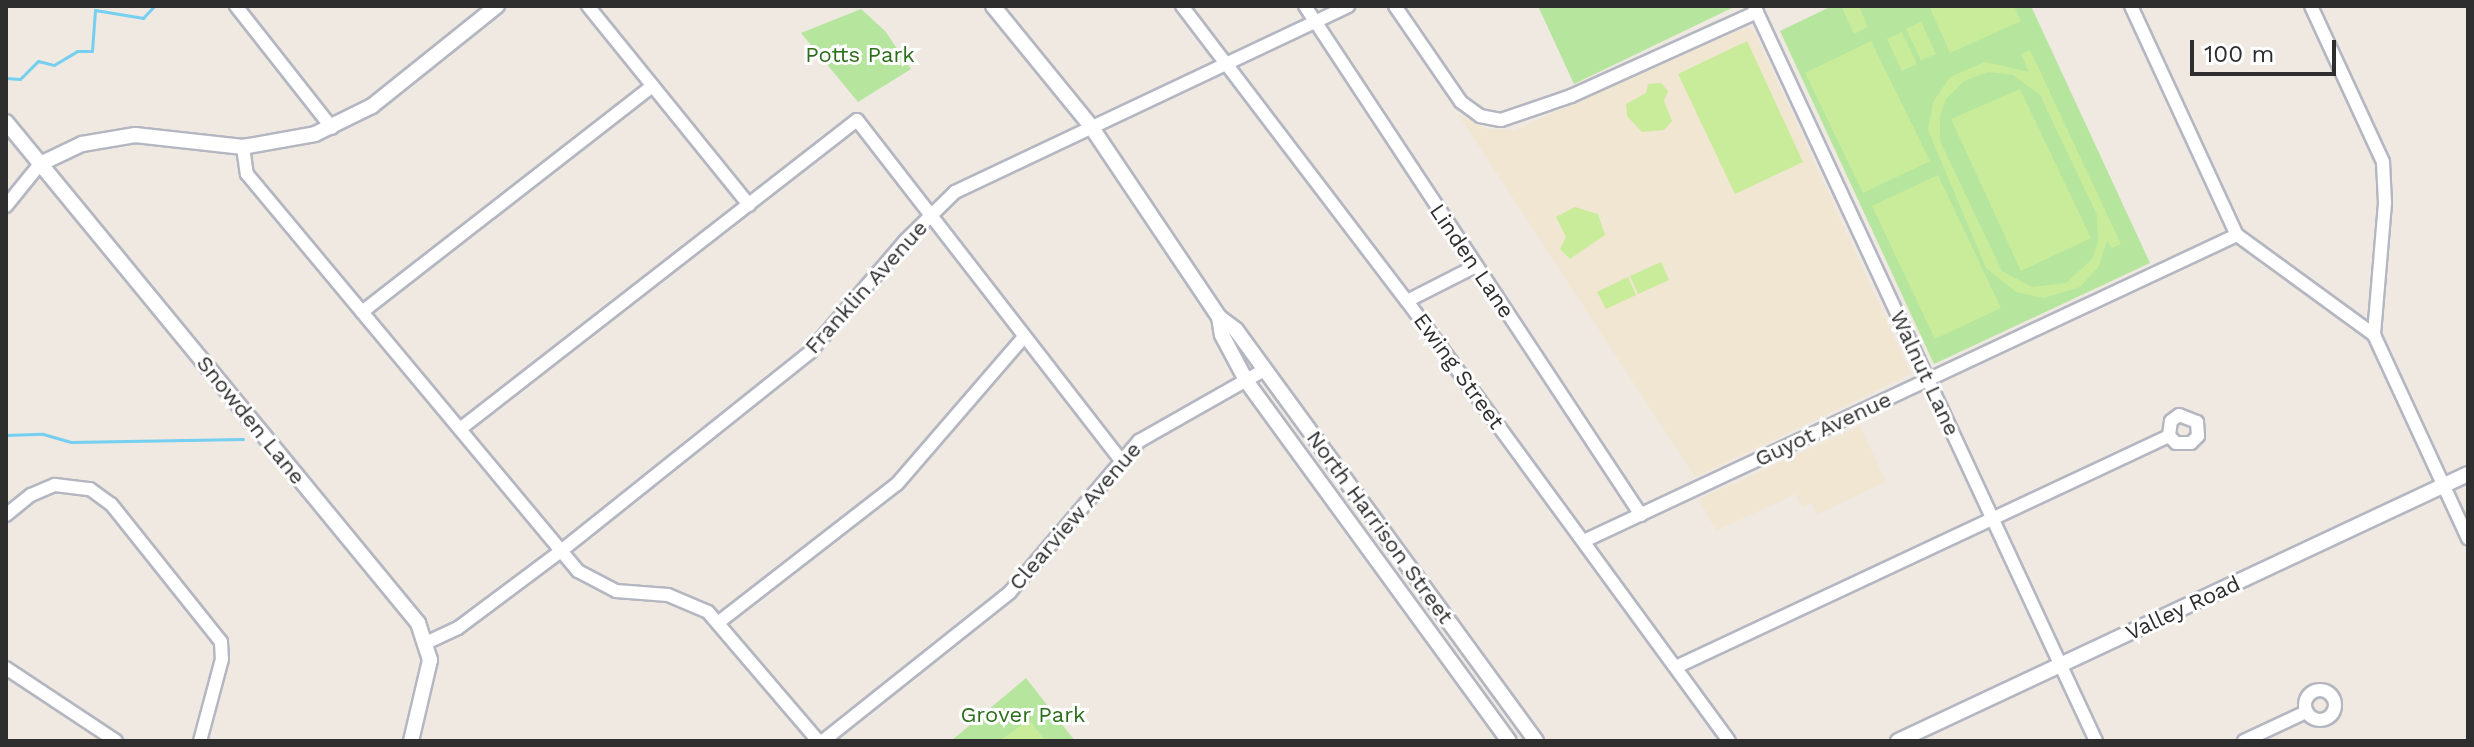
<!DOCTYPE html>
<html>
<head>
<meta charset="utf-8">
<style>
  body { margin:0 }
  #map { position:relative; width:2474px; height:747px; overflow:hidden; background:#efe9e1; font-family:"Work Sans",sans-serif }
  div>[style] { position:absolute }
  .education>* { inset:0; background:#f0e6d1 }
  .green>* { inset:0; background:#b6e59e }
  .pitch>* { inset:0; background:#c9ec9a }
  .stream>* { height:3px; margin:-1.5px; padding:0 1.5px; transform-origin:1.5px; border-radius:1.5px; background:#75cff0 }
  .roads { filter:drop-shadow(2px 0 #b4b7c1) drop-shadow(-2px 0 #b4b7c1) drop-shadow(0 2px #b4b7c1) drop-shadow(0 -2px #b4b7c1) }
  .minor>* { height:12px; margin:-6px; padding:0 6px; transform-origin:6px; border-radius:6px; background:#fff }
  .minor>.ring { margin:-6px; padding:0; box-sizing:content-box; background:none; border:12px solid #fff; border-radius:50% }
  .tertiary>* { height:14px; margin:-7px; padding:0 7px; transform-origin:7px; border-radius:7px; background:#fff }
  span { translate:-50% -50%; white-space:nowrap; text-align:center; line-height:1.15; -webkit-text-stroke:6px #fff; paint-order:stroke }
  .park-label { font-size:22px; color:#2c6e1b }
  .street-label { font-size:22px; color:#2e2e2e }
  .frame { position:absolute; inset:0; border:8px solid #2e2e2e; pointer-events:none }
  .scale { position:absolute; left:2190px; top:40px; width:146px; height:36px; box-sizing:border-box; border:4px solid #2e2e2e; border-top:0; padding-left:10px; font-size:24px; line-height:28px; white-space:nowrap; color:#2e2e2e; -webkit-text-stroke:6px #fff; paint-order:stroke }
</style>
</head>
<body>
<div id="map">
  <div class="education">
    <div style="clip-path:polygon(1747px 27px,1755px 33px,1911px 374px,1695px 477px,1458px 114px,1489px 130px,1515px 130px)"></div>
    <div style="clip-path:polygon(1860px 426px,1886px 482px,1817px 514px,1811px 503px,1802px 507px,1795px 494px,1716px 531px,1699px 499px)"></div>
  </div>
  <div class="green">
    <div style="clip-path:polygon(1538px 6px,1736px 6px,1574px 84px)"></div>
    <div style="clip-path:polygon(1832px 6px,2031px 6px,2150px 263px,1934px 364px,1780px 31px)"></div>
    <div style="clip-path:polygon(861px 9px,885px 31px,911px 69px,858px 102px,801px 33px)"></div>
    <div style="clip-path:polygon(1026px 678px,1075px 741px,951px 741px)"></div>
  </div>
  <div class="pitch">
    <div style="clip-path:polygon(1841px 6px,1859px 6px,1868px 27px,1854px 34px)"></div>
    <div style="clip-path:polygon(1929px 6px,2014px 6px,2021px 21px,1950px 53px)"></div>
    <div style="clip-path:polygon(1921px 22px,1936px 54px,1921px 60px,1906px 29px)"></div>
    <div style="clip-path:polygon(1902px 32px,1917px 64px,1902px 71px,1887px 39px)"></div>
    <div style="clip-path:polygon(1747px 41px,1803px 162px,1735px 194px,1678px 74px)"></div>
    <div style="clip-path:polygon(1871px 41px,1930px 161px,1863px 193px,1805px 73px)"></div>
    <div style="clip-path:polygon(evenodd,2030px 50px,2121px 244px,2112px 248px,2107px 241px,2099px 266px,2080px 287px,2044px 298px,2016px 292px,1986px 268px,1928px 130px,1933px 102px,1950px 77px,1985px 62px,2029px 72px,2021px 54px,2030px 50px,1988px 72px,2013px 75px,2040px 95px,2097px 215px,2098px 242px,2092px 259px,2066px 283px,2032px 287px,2002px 271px,1940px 141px,1940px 115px,1946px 99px,1964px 81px,1988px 72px)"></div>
    <div style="clip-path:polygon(1661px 83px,1668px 91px,1664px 101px,1672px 121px,1664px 130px,1642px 132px,1627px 116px,1626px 104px,1646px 93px,1648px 84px)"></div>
    <div style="clip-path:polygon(2020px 89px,2091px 238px,2021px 271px,1951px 119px)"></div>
    <div style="clip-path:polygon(1938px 175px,2001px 308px,1935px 339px,1872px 206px)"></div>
    <div style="clip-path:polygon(1575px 207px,1598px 214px,1605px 235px,1570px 259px,1560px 249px,1566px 237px,1556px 217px)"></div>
    <div style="clip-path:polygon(1661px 262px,1669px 280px,1638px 294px,1630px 276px)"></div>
    <div style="clip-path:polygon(1628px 277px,1636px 295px,1606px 309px,1597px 292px)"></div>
    <div style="clip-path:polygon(1029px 720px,1046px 741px,999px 741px)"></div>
  </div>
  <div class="stream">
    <div style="left:6px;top:78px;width:14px;rotate:4deg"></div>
    <div style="left:20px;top:79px;width:25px;rotate:-45deg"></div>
    <div style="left:38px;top:61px;width:16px;rotate:14deg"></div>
    <div style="left:54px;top:65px;width:27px;rotate:-31deg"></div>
    <div style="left:77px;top:51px;width:15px"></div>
    <div style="left:92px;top:51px;width:41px;rotate:-85.8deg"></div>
    <div style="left:95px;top:10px;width:49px;rotate:9.5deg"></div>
    <div style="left:143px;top:18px;width:16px;rotate:-47deg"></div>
    <div style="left:6px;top:435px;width:37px;rotate:-2deg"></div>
    <div style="left:43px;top:434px;width:29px;rotate:16deg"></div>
    <div style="left:71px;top:442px;width:172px;rotate:-1deg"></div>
  </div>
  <div class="roads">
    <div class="minor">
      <div style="left:236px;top:6px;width:155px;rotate:51.8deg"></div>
      <div style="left:588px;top:6px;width:256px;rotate:51deg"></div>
      <div style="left:1182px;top:6px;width:371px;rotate:52.7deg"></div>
      <div style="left:1407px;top:301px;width:545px;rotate:53.8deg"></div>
      <div style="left:1305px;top:6px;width:610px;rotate:56.57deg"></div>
      <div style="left:1395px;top:6px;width:116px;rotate:55.5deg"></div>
      <div style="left:1461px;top:102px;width:24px;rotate:36deg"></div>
      <div style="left:1480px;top:116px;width:21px;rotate:11deg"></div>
      <div style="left:1501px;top:120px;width:74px;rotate:-18.9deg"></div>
      <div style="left:1571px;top:96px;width:204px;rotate:-24.3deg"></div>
      <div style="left:1754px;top:6px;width:811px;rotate:65.05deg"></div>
      <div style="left:2131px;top:6px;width:252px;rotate:65.2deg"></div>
      <div style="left:2237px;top:235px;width:170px;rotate:36.1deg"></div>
      <div style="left:2311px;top:6px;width:172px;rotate:65.2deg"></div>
      <div style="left:2383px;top:162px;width:41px;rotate:87.2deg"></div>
      <div style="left:2385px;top:203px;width:132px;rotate:94.8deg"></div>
      <div style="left:2374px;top:335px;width:224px;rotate:65.2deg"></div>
      <div style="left:243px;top:147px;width:27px;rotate:82deg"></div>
      <div style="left:247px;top:174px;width:517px;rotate:50.18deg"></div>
      <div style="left:578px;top:571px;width:43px;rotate:27.8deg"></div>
      <div style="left:616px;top:591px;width:52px;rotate:4.4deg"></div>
      <div style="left:668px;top:595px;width:43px;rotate:23deg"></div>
      <div style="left:708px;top:612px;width:170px;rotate:49.5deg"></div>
      <div style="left:6px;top:206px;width:54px;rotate:-51deg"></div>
      <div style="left:1407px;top:301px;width:77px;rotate:-26.9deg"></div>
      <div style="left:362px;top:312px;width:368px;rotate:-37.9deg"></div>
      <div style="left:460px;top:429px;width:503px;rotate:-37.89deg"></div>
      <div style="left:857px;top:120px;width:429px;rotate:52.2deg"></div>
      <div style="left:6px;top:515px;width:32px;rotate:-39deg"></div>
      <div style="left:31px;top:495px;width:26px;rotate:-23deg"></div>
      <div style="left:55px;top:485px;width:35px;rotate:7deg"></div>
      <div style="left:90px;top:489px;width:26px;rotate:36deg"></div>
      <div style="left:111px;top:504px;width:176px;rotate:51.4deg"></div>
      <div style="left:221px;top:642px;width:17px;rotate:87deg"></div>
      <div style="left:222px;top:659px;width:85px;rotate:105deg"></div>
      <div style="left:1584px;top:541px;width:721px;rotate:-25.11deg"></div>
      <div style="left:719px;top:622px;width:225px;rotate:-37.8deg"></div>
      <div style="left:897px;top:484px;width:194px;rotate:-49.2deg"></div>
      <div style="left:428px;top:642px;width:33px;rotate:-25deg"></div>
      <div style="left:458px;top:628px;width:129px;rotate:-36.8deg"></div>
      <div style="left:561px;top:551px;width:319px;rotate:-38.6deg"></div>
      <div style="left:810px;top:352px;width:146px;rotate:-49.4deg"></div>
      <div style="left:905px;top:241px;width:70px;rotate:-44.4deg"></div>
      <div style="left:955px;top:192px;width:435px;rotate:-25.3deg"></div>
      <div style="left:1676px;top:667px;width:544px;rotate:-25.11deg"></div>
      <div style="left:2169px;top:436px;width:10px;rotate:45deg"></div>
      <div style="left:2176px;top:443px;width:15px"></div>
      <div style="left:2191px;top:443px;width:10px;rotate:-45deg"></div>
      <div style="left:2198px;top:436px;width:14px;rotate:-94deg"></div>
      <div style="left:2197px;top:422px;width:19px;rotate:-159deg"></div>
      <div style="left:2179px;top:415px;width:10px;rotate:143deg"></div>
      <div style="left:2171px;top:421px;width:15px;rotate:98deg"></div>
      <div style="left:6px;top:668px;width:132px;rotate:33.6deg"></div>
      <div class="ring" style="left:2305px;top:690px;width:18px;height:18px"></div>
      <div style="left:823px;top:741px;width:239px;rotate:-38.5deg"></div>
      <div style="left:1010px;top:592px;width:199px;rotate:-49.5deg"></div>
      <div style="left:1139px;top:441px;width:144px;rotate:-29.6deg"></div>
      <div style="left:2244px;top:741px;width:68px;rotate:-25.1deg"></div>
    </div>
    <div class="tertiary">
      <div style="left:993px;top:6px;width:154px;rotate:50.8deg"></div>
      <div style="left:1090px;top:125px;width:231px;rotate:56.1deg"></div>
      <div style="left:1219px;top:317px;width:21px;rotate:37deg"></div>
      <div style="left:1236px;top:330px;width:509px;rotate:53.87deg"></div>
      <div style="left:6px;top:122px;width:649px;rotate:50.57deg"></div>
      <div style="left:418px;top:623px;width:39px;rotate:72deg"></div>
      <div style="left:430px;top:660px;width:83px;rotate:103.2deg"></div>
      <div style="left:40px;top:164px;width:47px;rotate:-25.5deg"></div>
      <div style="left:82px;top:144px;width:54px;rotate:-9.6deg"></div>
      <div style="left:135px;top:135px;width:109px;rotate:6.3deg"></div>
      <div style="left:243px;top:147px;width:73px;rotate:-10.2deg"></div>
      <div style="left:315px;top:134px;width:64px;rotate:-26.2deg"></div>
      <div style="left:372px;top:106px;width:160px;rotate:-38.7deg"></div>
      <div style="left:1219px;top:317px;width:18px;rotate:81deg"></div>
      <div style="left:1222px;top:335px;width:53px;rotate:62deg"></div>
      <div style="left:1247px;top:382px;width:444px;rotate:53.9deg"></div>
      <div style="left:1898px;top:741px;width:629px;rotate:-25.1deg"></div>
    </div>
  </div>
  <div class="park-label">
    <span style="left:860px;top:55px">Potts Park</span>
    <span style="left:1023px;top:715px">Grover Park</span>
  </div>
  <div class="street-label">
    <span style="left:1472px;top:261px;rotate:56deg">Linden Lane</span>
    <span style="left:866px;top:287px;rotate:-48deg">Franklin Avenue</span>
    <span style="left:1459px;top:371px;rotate:54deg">Ewing Street</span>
    <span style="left:1925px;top:373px;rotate:65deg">Walnut Lane</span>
    <span style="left:251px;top:420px;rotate:51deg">Snowden Lane</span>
    <span style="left:1823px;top:429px;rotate:-25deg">Guyot Avenue</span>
    <span style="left:1075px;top:516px;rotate:-49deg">Clearview Avenue</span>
    <span style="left:1380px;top:527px;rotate:54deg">North Harrison Street</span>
    <span style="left:2183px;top:608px;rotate:-25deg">Valley Road</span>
  </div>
  <div class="frame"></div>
  <div class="scale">100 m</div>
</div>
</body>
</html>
